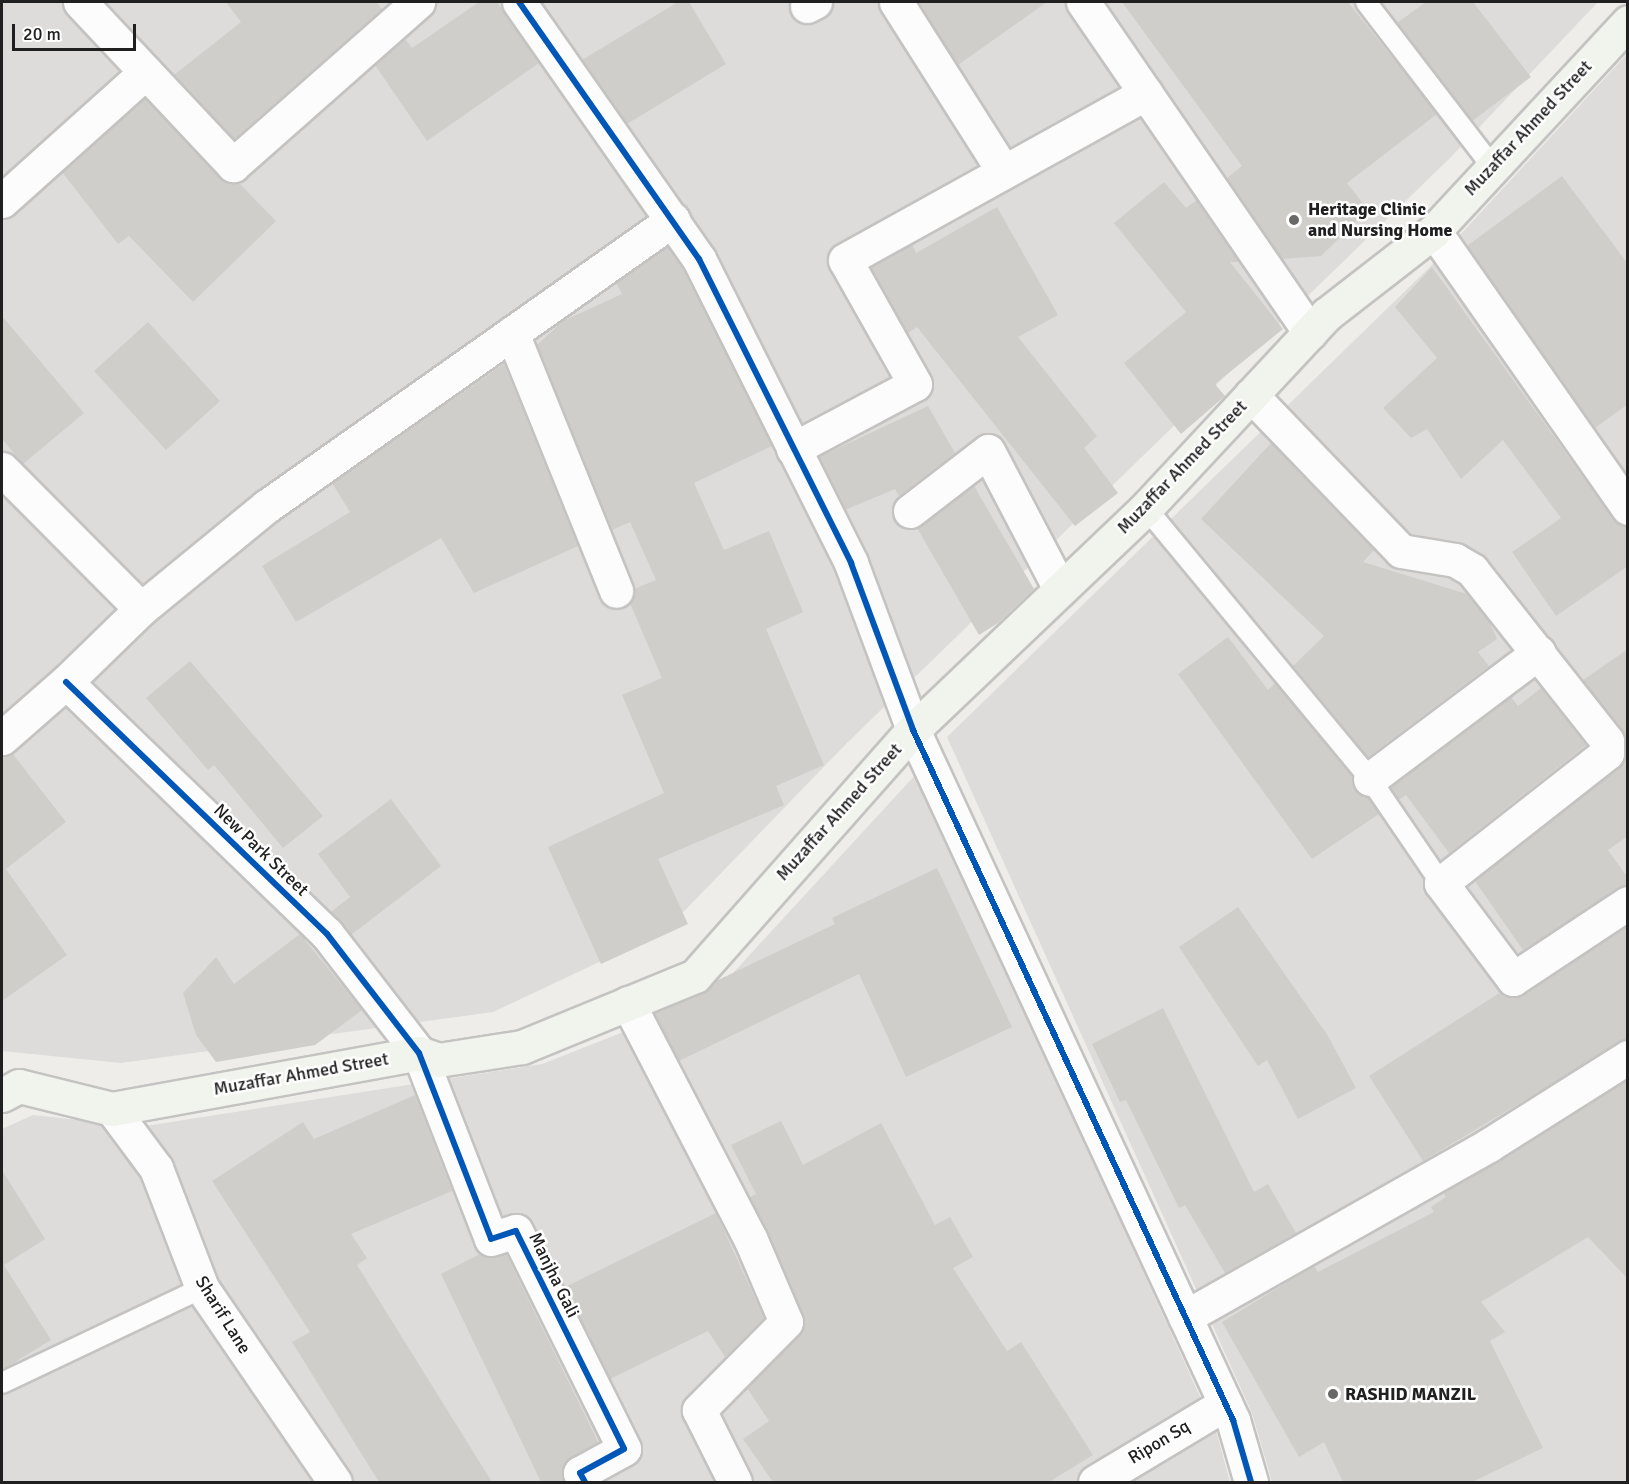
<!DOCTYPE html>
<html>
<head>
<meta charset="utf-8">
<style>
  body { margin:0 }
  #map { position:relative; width:1629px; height:1484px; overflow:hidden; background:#eeedea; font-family:Signika,sans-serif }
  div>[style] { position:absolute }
  .residential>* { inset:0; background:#dddcdb }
  .building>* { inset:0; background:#cfcecb }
  .roads { filter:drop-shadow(2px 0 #c4c3c2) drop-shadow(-2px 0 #c4c3c2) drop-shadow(0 2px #c4c3c2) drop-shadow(0 -2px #c4c3c2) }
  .service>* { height:20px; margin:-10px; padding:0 10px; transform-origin:10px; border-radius:10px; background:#fcfcfc }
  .minor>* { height:33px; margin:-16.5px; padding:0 16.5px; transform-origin:16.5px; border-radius:16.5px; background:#fcfcfc }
  .tertiary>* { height:33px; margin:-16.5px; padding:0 16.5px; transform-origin:16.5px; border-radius:16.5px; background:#fcfcfc }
  .secondary>* { height:33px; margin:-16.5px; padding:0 16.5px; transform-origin:16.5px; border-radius:16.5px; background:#f1f3ed }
  .cycleway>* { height:6px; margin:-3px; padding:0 3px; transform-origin:3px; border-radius:3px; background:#0057b8 }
  .dots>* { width:16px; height:16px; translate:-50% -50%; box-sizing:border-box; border:3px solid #fff; border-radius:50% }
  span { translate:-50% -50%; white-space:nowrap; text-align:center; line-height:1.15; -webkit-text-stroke:5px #fff; paint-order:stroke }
  .street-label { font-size:18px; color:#202020 }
  .poi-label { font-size:18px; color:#202020; font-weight:700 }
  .left { translate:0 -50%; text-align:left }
  .frame { position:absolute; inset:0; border:3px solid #202020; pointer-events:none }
  .scale { position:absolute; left:12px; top:24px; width:124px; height:27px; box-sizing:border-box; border:3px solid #202020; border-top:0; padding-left:8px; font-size:18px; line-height:21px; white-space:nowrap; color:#202020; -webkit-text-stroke:4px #fff; paint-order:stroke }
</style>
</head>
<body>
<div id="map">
  <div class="residential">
    <div style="clip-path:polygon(2px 2px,1598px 2px,1451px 157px,846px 744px,665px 931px,493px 1012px,121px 1063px,2px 1051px)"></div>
    <div style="clip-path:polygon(1627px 54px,1627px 1482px,1272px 1482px,1252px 1413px,947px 737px,1436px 261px)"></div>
    <div style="clip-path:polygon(917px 773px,1217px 1434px,1230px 1482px,2px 1482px,2px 1129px,33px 1115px,139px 1127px,542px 1064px,710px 998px)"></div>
  </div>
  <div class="building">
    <div style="clip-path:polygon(226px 2px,376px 2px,382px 9px,234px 139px,174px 75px,241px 22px)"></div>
    <div style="clip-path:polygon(479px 2px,497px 2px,539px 63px,427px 141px,375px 65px,405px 39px,412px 48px)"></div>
    <div style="clip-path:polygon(678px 2px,689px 2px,726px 64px,627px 124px,582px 60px)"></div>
    <div style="clip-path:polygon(918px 2px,1047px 2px,958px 65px)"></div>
    <div style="clip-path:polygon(1122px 2px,1348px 2px,1437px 114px,1347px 183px,1368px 210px,1321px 256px,1282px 259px,1227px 178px,1242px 166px)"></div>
    <div style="clip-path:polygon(1426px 2px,1473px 2px,1531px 77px,1472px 121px,1397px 23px)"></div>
    <div style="clip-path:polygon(145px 98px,219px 178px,239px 183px,276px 221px,193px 302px,129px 236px,118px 244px,62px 172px)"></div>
    <div style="clip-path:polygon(1562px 176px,1628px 264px,1628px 404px,1595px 428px,1467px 246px)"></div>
    <div style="clip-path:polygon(1164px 182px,1186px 208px,1197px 200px,1239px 262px,1230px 262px,1283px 329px,1215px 384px,1225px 396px,1181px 434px,1124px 363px,1186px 312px,1114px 223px)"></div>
    <div style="clip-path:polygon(997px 207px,1058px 315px,1018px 337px,1097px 436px,1084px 448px,1118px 493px,1075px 526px,917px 327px,908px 333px,871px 268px,912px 244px,916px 253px)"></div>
    <div style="clip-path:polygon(668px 247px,683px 269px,772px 446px,694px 483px,724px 550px,769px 531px,803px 612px,766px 629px,824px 765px,776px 786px,784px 805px,658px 859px,688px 924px,601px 964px,548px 847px,664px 793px,622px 695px,662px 678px,630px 603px,634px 589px,656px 580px,630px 522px,612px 530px,537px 345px,563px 321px,622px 294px,616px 283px)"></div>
    <div style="clip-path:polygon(1432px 267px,1613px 519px,1628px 526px,1628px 566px,1556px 616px,1512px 552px,1561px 518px,1503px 440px,1461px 479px,1427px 429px,1411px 438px,1383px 408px,1437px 358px,1395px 307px)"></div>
    <div style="clip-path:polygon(2px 316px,84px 413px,23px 464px,2px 439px)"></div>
    <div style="clip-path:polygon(148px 322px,220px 401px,166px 450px,94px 371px)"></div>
    <div style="clip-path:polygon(504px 364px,578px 546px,474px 593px,441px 538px,296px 622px,262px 566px,350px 512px,332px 483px)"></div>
    <div style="clip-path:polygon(928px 406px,955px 453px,899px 496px,895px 489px,845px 510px,819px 457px)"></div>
    <div style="clip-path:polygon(1271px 443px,1374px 550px,1363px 562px,1467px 594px,1490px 623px,1497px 639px,1478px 652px,1489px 666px,1368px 757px,1293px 666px,1324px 636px,1201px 519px)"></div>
    <div style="clip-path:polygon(974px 486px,1034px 589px,998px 623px,979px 635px,917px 528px)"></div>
    <div style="clip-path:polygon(1228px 637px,1268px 690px,1275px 683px,1352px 776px,1355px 791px,1368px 797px,1379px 814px,1312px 859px,1178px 674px)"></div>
    <div style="clip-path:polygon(1628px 649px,1628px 836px,1608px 850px,1628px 878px,1628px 884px,1523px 950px,1475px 881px,1624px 762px,1626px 741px,1622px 730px,1583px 680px)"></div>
    <div style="clip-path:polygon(190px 661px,323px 816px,283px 848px,214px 765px,208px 770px,146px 698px)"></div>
    <div style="clip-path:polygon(1541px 688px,1586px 745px,1449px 853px,1406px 795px,1399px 800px,1390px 787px,1511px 697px,1518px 706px)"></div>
    <div style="clip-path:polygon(12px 753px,66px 822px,6px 869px,67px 955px,2px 1001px,2px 756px)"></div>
    <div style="clip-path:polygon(391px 799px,441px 866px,351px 935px,331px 912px,350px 897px,318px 854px)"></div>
    <div style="clip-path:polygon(937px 868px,1012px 1027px,906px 1077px,859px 974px,679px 1061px,654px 1013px,702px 993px,714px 982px,835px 924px,832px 918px)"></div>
    <div style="clip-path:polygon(1238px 907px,1328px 1036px,1356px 1088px,1298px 1119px,1267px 1060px,1258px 1066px,1179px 947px)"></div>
    <div style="clip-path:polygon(1628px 926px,1628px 1038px,1423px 1161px,1369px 1076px,1501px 992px,1514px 998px,1523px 995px)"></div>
    <div style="clip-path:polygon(300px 934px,362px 1010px,315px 1045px,216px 1062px,196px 1035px,183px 993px,216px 957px,234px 984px)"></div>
    <div style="clip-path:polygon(1163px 1008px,1254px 1192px,1268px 1184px,1296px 1233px,1225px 1273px,1185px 1205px,1179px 1208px,1126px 1100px,1120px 1102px,1092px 1044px)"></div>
    <div style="clip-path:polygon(1628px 1080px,1628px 1279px,1588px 1237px,1481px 1302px,1505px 1332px,1490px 1341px,1543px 1448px,1472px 1482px,1343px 1482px,1324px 1442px,1299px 1457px,1222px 1322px,1314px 1266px,1318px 1272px,1434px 1212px,1431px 1207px,1446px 1197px,1443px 1192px)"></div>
    <div style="clip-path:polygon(415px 1095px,452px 1191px,351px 1234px,367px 1258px,357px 1265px,492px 1482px,379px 1482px,292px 1342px,310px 1332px,212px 1181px,303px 1122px,314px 1139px)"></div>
    <div style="clip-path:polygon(781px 1121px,803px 1165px,881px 1123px,935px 1225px,950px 1217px,973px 1257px,953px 1268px,1007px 1351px,1021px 1342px,1093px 1455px,1049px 1482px,773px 1482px,743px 1439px,769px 1421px,747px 1388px,799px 1335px,803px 1315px,750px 1197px,756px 1194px,731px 1145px)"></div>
    <div style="clip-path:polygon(2px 1170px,45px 1239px,4px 1265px,51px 1340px,2px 1370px)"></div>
    <div style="clip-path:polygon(716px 1213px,764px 1318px,725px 1357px,708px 1331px,610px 1379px,565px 1287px)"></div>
    <div style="clip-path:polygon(480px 1254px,488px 1257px,506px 1254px,598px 1442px,564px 1463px,564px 1482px,541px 1482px,441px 1274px)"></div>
  </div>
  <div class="roads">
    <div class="service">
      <div style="left:1366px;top:2px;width:207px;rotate:52.5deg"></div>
      <div style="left:1146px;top:508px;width:352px;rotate:50.4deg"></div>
      <div style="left:1370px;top:779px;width:126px;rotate:55.7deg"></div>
      <div style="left:2px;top:1383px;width:221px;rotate:-25.4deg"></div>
    </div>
    <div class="minor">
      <div style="left:80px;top:2px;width:224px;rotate:46.8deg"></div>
      <div style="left:233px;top:165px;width:247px;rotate:-41.4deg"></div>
      <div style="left:519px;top:2px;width:314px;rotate:55deg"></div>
      <div style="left:699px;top:259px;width:340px;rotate:63.4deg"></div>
      <div style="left:851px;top:563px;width:178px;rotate:69.6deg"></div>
      <div style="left:896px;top:2px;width:201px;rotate:57.6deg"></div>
      <div style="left:1083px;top:2px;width:401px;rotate:55.5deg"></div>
      <div style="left:807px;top:6px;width:9px;rotate:-27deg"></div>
      <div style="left:2px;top:201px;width:193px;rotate:-41.9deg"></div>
      <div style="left:1434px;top:231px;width:338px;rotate:55deg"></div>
      <div style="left:512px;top:333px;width:278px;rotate:68deg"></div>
      <div style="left:1251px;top:395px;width:216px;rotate:46.1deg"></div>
      <div style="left:1401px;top:551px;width:55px;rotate:9.5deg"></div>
      <div style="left:1455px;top:560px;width:20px;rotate:30deg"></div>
      <div style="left:1472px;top:570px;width:218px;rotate:51.7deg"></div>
      <div style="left:1607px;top:741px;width:12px;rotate:90deg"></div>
      <div style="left:1607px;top:753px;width:211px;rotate:141.9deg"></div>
      <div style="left:1441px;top:883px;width:120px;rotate:53.1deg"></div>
      <div style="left:1513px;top:979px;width:138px;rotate:-33.5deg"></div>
      <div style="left:793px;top:449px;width:138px;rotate:-28deg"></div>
      <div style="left:915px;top:384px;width:142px;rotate:-119.4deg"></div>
      <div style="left:845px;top:260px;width:344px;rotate:-29deg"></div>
      <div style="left:2px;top:469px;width:197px;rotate:45.2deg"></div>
      <div style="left:910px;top:511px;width:98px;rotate:-37.6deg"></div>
      <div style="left:988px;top:451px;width:156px;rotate:62.4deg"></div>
      <div style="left:66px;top:682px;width:363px;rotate:44deg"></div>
      <div style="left:327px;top:934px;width:150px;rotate:52.3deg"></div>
      <div style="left:419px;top:1053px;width:199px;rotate:68.8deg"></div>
      <div style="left:491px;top:1239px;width:26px;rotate:-18deg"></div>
      <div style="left:516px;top:1231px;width:243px;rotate:63.6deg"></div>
      <div style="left:624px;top:1449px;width:50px;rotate:151.4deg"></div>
      <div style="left:580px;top:1473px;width:10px;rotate:61deg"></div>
      <div style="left:2px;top:738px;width:85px;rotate:-41.2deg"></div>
      <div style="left:66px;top:682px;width:105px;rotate:-44.2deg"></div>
      <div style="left:141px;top:609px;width:163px;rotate:-39.3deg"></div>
      <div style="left:267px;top:506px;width:497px;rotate:-35.2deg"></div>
      <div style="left:1370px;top:779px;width:211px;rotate:-36.9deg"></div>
      <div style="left:628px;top:1003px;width:265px;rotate:62.6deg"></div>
      <div style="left:750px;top:1238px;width:91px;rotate:66.8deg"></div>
      <div style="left:786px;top:1322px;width:124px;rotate:134.7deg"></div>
      <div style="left:699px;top:1410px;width:80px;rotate:63.4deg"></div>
      <div style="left:112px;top:1109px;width:74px;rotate:53.3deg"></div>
      <div style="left:156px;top:1168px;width:129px;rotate:69deg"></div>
      <div style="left:202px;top:1288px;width:235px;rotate:55.6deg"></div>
      <div style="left:1185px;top:1317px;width:349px;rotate:-29.5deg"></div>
      <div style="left:1489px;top:1145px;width:165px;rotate:-32.3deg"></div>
      <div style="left:1095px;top:1482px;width:152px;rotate:-31deg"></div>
    </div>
    <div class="tertiary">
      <div style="left:913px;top:730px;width:761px;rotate:65.12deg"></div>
      <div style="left:1233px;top:1420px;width:65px;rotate:73.8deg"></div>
    </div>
    <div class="secondary">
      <div style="left:2px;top:1095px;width:19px;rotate:-28deg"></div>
      <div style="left:19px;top:1086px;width:96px;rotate:13.9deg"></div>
      <div style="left:112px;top:1109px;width:312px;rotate:-10.3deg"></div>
      <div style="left:419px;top:1053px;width:20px;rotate:20deg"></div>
      <div style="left:438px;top:1060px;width:85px;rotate:-8.8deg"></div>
      <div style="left:522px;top:1047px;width:187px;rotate:-22.3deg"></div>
      <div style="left:695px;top:976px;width:329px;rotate:-48.5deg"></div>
      <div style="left:913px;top:730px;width:322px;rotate:-43.6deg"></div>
      <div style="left:1146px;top:508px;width:265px;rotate:-47deg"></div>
      <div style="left:1327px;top:314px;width:135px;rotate:-37.8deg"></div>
      <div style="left:1434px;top:231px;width:285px;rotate:-47.1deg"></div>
    </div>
  </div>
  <div class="cycleway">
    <div style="left:519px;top:2px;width:314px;rotate:55deg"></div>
    <div style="left:699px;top:259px;width:340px;rotate:63.4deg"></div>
    <div style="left:851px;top:563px;width:178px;rotate:69.6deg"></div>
    <div style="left:913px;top:730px;width:761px;rotate:65.12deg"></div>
    <div style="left:1233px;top:1420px;width:65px;rotate:73.8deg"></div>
    <div style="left:66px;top:682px;width:363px;rotate:44deg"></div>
    <div style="left:327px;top:934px;width:150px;rotate:52.3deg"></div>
    <div style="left:419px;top:1053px;width:199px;rotate:68.8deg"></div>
    <div style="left:491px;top:1239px;width:26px;rotate:-18deg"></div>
    <div style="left:516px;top:1231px;width:243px;rotate:63.6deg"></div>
    <div style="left:624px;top:1449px;width:50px;rotate:151.4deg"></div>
    <div style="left:580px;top:1473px;width:10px;rotate:61deg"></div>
  </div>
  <div class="dots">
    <div style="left:1294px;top:220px;background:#686867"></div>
    <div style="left:1333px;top:1394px;background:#686867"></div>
  </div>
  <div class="street-label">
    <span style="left:1528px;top:128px;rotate:-47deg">Muzaffar Ahmed Street</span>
    <span style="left:1182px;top:467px;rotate:-46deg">Muzaffar Ahmed Street</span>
    <span style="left:839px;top:812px;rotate:-48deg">Muzaffar Ahmed Street</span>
    <span style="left:261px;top:850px;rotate:44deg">New Park Street</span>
    <span style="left:301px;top:1074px;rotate:-10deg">Muzaffar Ahmed Street</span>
    <span style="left:554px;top:1275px;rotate:64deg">Manjha Gali</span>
    <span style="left:223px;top:1315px;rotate:58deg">Sharif Lane</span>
    <span style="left:1159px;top:1442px;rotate:-31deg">Ripon Sq</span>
  </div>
  <div class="poi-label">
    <span class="left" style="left:1308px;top:220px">Heritage Clinic<br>and Nursing Home</span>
    <span class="left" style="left:1345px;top:1394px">RASHID MANZIL</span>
  </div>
  <div class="frame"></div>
  <div class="scale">20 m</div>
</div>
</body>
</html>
